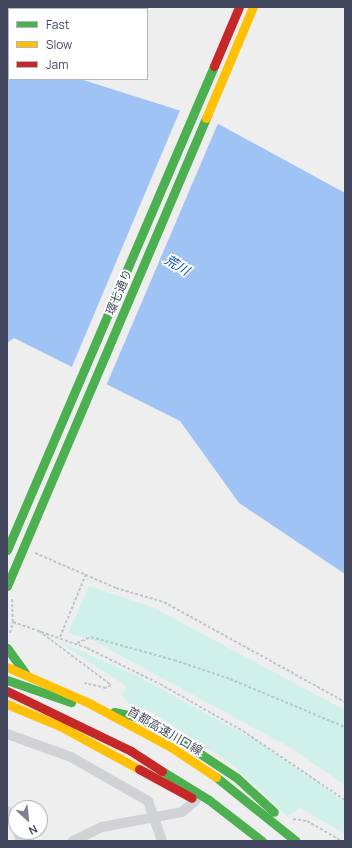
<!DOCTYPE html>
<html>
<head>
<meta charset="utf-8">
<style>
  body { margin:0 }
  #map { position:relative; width:352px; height:848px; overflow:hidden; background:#efeeee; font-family:Manrope,"Noto Sans JP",sans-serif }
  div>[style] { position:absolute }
  .green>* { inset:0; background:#cff1e9 }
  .water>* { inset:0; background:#9fc3f4 }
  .pier>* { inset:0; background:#efeeee }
  .path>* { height:2px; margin-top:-1px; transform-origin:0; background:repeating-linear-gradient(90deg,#bac8c9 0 3px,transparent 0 5px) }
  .street>* { height:10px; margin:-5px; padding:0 5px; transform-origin:5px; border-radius:5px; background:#d1d2d6 }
  .fast>* { height:9px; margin:-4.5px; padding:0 4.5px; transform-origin:4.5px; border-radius:4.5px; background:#4caf50 }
  .slow>* { height:9px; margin:-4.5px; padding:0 4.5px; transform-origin:4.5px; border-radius:4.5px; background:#ffc107 }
  .jam>* { height:9px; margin:-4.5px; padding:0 4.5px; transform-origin:4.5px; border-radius:4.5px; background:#c62828 }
  span { translate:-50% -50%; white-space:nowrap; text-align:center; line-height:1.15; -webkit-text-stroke:3.5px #fff; paint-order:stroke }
  .street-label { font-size:12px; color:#43475d }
  .water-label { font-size:13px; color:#004bb3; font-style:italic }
  .frame { position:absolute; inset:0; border:8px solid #43475d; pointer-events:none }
  .legend { position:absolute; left:8px; top:8px; width:140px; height:72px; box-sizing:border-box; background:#fff; border:1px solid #b4b5be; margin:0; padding:5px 7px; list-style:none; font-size:12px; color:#43475d }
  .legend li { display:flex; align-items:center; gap:8px; height:20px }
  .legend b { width:20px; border:1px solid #b4b5be }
  .north { position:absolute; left:8px; top:800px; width:40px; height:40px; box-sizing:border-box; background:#fff; border:1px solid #b4b5be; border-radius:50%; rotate:153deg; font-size:11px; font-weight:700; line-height:16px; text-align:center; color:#43475d }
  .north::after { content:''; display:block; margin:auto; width:14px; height:18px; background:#7f8190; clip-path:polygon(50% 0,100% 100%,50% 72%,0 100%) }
</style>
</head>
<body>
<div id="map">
  <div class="green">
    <div style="clip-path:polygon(89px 586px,152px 607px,345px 710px,345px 785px,291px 748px,94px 641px,68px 633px)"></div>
    <div style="clip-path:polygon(56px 640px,141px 678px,255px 740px,345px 802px,345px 834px,300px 808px,287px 816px,233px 765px,152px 712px,132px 706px,122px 696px,126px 686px)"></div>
  </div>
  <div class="water">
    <div style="clip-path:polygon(7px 56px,9px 79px,80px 79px,213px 121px,345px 193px,345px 574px,239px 503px,180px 421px,14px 338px,7px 343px)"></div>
  </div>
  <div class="pier">
    <div style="clip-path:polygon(181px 108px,219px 121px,106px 386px,71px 369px)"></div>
  </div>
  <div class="path">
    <div style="left:35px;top:553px;width:88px;rotate:23.4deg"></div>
    <div style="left:116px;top:588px;width:50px;rotate:16.3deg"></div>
    <div style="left:164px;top:602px;width:207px;rotate:28.9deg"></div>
    <div style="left:12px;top:599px;width:23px;rotate:88deg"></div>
    <div style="left:13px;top:622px;width:78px;rotate:19.4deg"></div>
    <div style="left:87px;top:648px;width:81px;rotate:26.3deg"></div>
    <div style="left:160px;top:684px;width:95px;rotate:29.5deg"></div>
    <div style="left:243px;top:731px;width:123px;rotate:34.1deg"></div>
    <div style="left:39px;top:631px;width:90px;rotate:36.9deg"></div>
    <div style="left:111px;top:685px;width:6px;rotate:149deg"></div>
    <div style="left:106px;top:688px;width:22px;rotate:-167deg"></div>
    <div style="left:10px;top:633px;width:11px;rotate:-75deg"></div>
    <div style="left:60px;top:637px;width:68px;rotate:-67.6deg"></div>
    <div style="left:77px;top:643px;width:15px;rotate:-23deg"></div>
    <div style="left:91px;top:637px;width:86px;rotate:15.5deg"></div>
    <div style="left:174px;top:660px;width:59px;rotate:18.7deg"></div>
    <div style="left:230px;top:679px;width:125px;rotate:22.7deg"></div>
    <div style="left:293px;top:819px;width:14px;rotate:8deg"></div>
    <div style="left:307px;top:821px;width:39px;rotate:30deg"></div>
  </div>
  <div class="street">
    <div style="left:7px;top:734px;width:68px;rotate:19.8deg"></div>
    <div style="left:71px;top:757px;width:89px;rotate:29.7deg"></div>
    <div style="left:148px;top:801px;width:42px;rotate:70.7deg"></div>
    <div style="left:7px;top:811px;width:17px;rotate:57deg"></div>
    <div style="left:18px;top:832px;width:9px;rotate:72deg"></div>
    <div style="left:73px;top:841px;width:32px;rotate:-26deg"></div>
    <div style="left:102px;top:827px;width:81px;rotate:-10.6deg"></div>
    <div style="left:182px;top:812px;width:18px;rotate:-41deg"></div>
  </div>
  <div class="fast">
    <div style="left:7px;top:550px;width:526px;rotate:-66.84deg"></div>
    <div style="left:7px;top:586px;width:509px;rotate:-66.96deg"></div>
    <div style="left:7px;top:648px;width:31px;rotate:54deg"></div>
    <div style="left:7px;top:680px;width:68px;rotate:19deg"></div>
    <div style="left:114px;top:712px;width:24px;rotate:12deg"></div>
    <div style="left:137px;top:717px;width:43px;rotate:27.8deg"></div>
    <div style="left:175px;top:737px;width:74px;rotate:33.5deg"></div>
    <div style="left:237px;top:778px;width:50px;rotate:42.6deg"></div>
    <div style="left:162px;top:771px;width:55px;rotate:31.7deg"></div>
    <div style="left:209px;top:800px;width:67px;rotate:37.7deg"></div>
    <div style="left:216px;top:777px;width:102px;rotate:38.7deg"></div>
  </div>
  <div class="slow">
    <div style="left:206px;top:118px;width:121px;rotate:-67.1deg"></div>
    <div style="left:7px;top:667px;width:90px;rotate:23.7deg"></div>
    <div style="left:89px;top:703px;width:93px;rotate:28.2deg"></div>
    <div style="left:171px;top:747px;width:54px;rotate:33.7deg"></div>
    <div style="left:7px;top:704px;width:57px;rotate:22.5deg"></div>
    <div style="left:60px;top:726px;width:90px;rotate:28.6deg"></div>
  </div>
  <div class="jam">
    <div style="left:214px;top:66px;width:64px;rotate:-67deg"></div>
    <div style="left:7px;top:691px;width:138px;rotate:25.8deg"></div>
    <div style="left:131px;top:751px;width:37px;rotate:33deg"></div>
    <div style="left:139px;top:769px;width:60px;rotate:28.7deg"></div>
  </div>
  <div class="street-label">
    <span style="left:119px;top:292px;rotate:-67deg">環七通り</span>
    <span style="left:165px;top:731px;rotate:30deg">首都高速川口線</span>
  </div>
  <div class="water-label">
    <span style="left:177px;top:265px;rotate:31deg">荒川</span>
  </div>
  <div class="frame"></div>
  <ul class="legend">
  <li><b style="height:5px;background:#4caf50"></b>Fast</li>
  <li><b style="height:5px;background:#ffc107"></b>Slow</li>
  <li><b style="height:5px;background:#c62828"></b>Jam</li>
  </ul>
  <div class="north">N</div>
</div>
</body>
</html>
